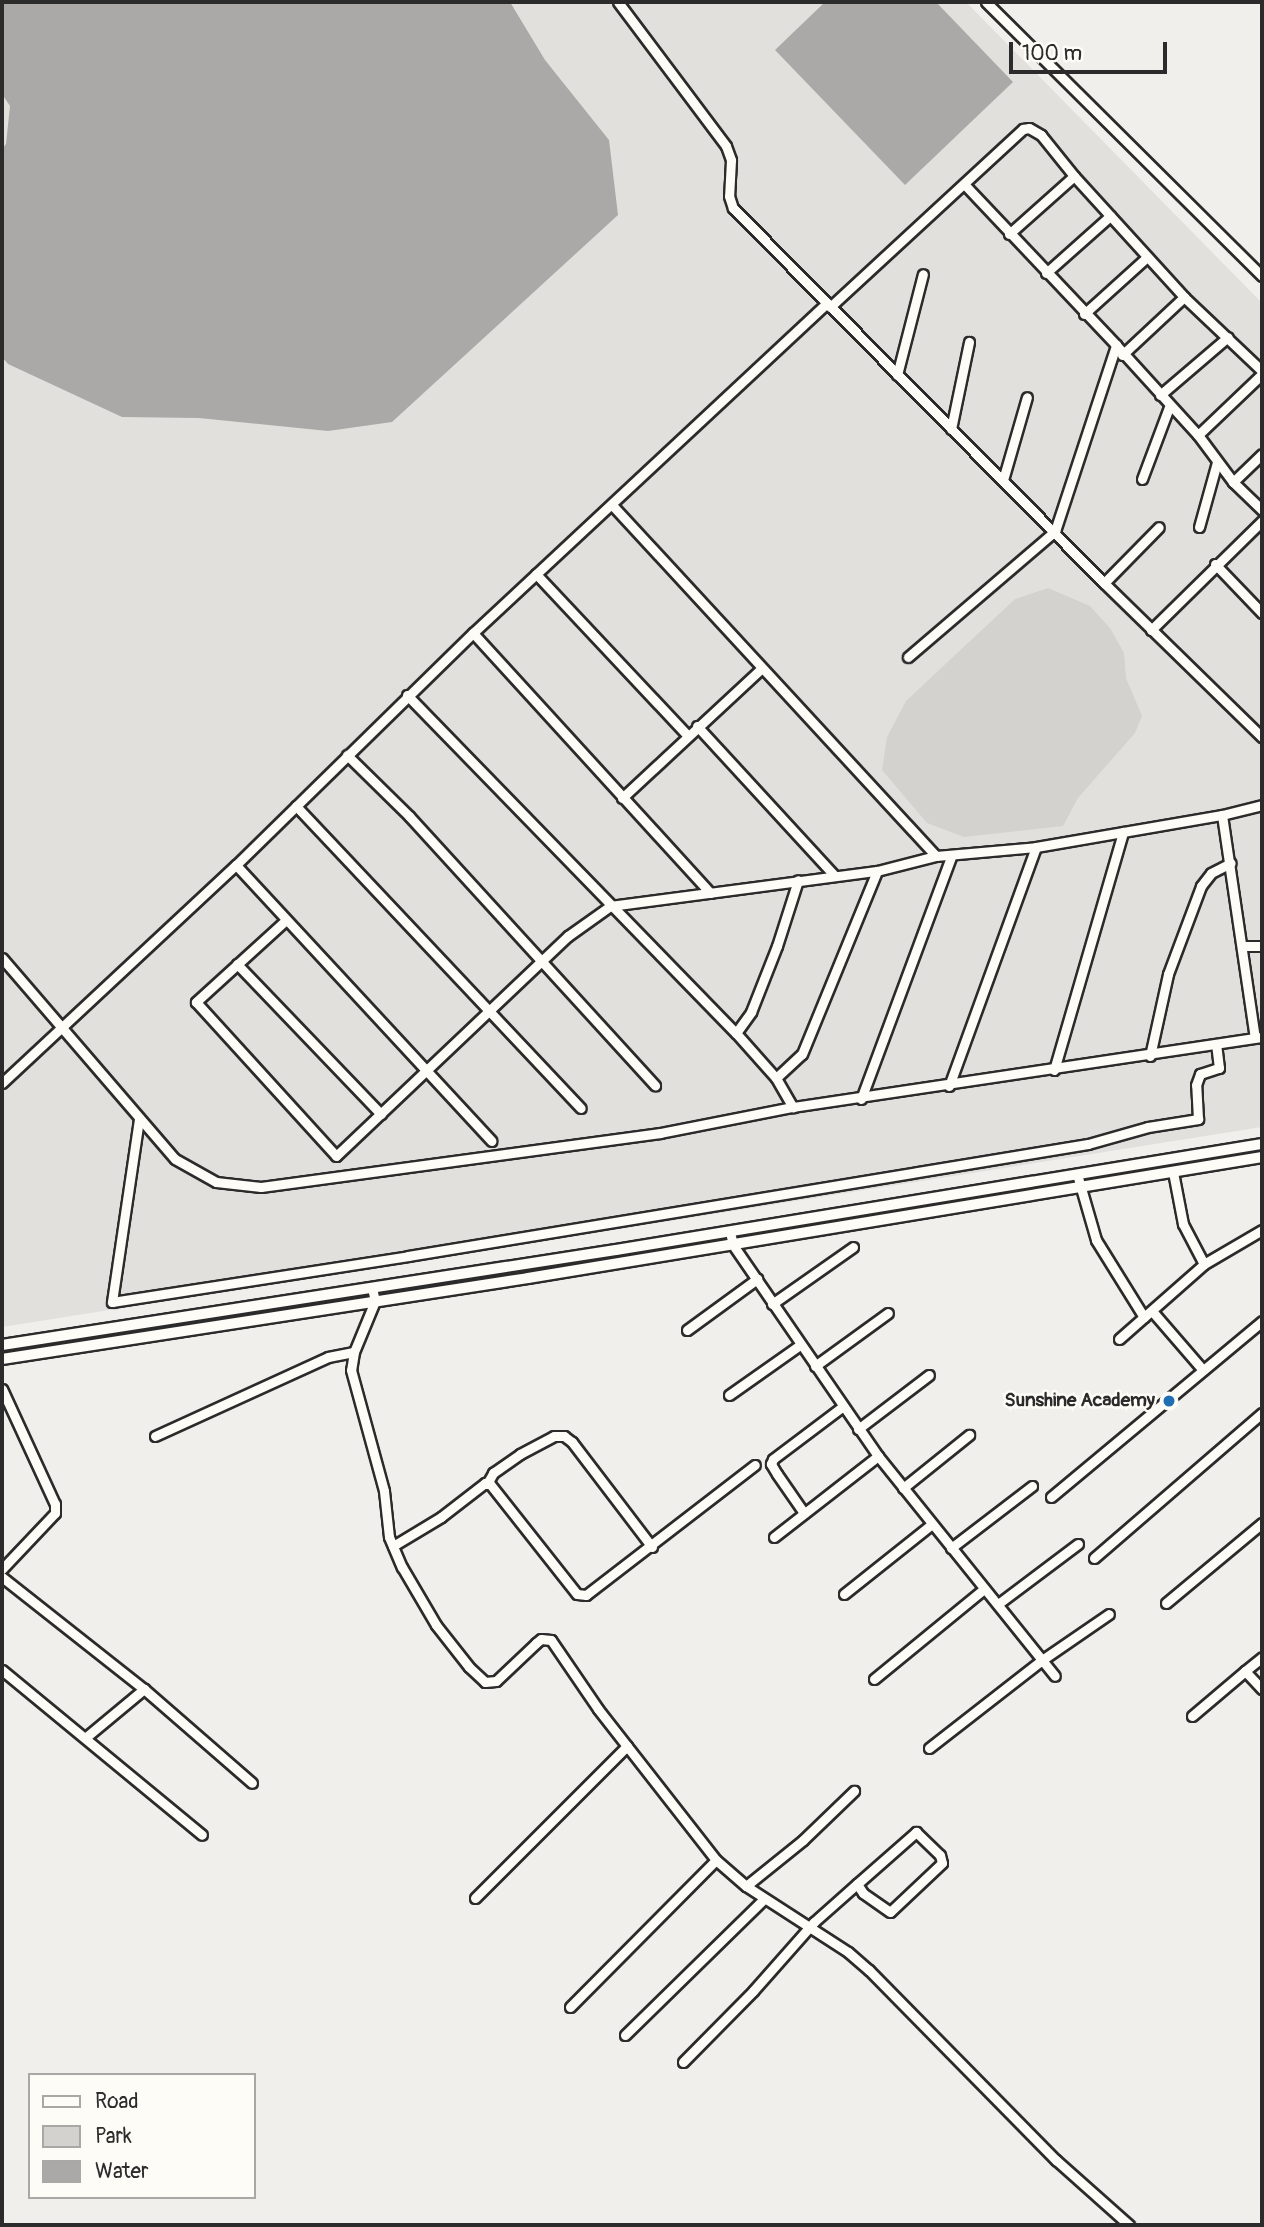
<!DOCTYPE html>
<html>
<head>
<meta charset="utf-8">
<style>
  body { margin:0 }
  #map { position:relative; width:1264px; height:2227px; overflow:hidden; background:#f0efeb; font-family:Pangolin,sans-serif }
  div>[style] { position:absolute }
  .built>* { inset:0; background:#e1e0dc }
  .green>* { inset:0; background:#d3d2cf }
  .water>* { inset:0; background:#aaa9a7 }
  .roads { filter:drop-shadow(2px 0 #2b2b2b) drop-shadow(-2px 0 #2b2b2b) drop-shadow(0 2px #2b2b2b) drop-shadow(0 -2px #2b2b2b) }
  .minor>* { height:9px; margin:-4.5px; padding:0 4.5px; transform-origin:4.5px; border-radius:4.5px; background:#fdfcf7 }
  .tertiary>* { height:10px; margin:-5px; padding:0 5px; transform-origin:5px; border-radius:5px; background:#fdfcf7 }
  .dots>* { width:19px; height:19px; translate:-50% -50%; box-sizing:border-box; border:4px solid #fdfcf7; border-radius:50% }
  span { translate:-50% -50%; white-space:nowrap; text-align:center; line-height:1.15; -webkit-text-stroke:5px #fdfcf7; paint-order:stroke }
  .poi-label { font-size:19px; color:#2b2b2b; font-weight:700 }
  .right { translate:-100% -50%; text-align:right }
  .frame { position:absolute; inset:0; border:4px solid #2b2b2b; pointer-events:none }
  .legend { position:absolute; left:28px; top:2073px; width:228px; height:126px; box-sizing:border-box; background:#fdfcf7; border:2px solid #a9a8a5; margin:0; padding:9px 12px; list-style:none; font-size:21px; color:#2b2b2b }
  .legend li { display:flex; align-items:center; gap:14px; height:35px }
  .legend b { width:35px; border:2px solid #a9a8a5 }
  .scale { position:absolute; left:1009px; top:42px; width:158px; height:32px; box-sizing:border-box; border:4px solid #2b2b2b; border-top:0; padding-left:9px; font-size:21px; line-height:24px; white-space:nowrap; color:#2b2b2b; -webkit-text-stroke:5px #fdfcf7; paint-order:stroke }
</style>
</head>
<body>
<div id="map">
  <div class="built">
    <div style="clip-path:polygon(2px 2px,966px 2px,1262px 303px,1262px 1127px,2px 1327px)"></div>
  </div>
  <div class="green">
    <div style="clip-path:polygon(1048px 588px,1090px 606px,1110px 628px,1124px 653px,1126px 678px,1142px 716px,1135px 733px,1078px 798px,1063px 826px,964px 837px,927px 823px,882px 770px,887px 737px,906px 701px,1015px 599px)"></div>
  </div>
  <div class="water">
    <div style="clip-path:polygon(2px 2px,510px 2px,545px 60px,609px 140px,618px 215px,392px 422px,328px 431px,199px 418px,122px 417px,8px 364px,2px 357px,2px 149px,6px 144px,10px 106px,2px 94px)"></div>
    <div style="clip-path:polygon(825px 2px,936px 2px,1013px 82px,905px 185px,775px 50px)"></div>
  </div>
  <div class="roads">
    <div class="minor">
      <div style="left:618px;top:2px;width:180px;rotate:53.1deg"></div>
      <div style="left:726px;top:146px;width:15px;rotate:70deg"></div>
      <div style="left:731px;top:160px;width:36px;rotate:93deg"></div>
      <div style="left:729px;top:196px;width:13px;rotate:72deg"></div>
      <div style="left:733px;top:208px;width:528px;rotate:45.31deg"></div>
      <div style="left:1104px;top:583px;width:221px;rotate:44.3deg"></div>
      <div style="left:986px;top:2px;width:389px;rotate:44.8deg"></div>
      <div style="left:964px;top:184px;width:221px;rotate:46.6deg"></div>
      <div style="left:1116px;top:345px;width:122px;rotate:47.7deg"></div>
      <div style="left:1198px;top:435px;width:59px;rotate:53.3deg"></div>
      <div style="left:1233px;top:482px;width:40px;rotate:44deg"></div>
      <div style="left:1009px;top:234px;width:87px;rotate:-41.7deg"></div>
      <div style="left:1046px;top:273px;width:86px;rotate:-41.7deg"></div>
      <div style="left:830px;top:307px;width:263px;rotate:-42.7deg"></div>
      <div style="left:1023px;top:129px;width:6px;rotate:-9deg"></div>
      <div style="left:1029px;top:128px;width:14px;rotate:30deg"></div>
      <div style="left:1041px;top:135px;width:53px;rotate:51.2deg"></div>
      <div style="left:1074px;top:176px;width:164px;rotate:47.7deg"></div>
      <div style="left:1184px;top:297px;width:108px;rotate:43.5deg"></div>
      <div style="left:1084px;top:314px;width:85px;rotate:-42.1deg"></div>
      <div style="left:1122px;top:355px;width:85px;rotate:-43.1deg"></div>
      <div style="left:897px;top:375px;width:104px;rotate:-75.6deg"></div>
      <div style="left:1160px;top:395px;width:89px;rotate:-40.5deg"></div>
      <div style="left:951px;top:429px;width:89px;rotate:-78.3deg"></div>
      <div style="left:1198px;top:435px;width:88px;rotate:-43.6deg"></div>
      <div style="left:1142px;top:479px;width:77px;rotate:-69.4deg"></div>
      <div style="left:1003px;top:480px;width:86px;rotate:-73.9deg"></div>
      <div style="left:1233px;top:482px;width:40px;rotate:-44deg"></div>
      <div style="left:613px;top:506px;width:476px;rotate:47.3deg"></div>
      <div style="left:1199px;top:527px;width:67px;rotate:-74.5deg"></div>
      <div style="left:1215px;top:564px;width:68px;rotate:46.2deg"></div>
      <div style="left:536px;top:574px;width:221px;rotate:46.8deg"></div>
      <div style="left:1104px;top:583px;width:78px;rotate:-45.5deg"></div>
      <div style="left:1151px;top:630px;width:156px;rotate:-44.5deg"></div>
      <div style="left:473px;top:633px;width:352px;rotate:47.6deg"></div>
      <div style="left:908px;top:657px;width:194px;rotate:-40.6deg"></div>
      <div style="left:1055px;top:531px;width:196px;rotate:-71.8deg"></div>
      <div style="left:407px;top:695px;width:472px;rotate:45.8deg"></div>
      <div style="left:736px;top:1033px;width:60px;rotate:48.4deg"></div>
      <div style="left:776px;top:1078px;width:34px;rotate:60deg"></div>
      <div style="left:697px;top:726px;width:202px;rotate:47.4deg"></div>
      <div style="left:347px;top:755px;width:87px;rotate:44.5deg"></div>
      <div style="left:409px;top:816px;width:365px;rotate:47.6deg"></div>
      <div style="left:622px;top:798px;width:191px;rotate:-42.9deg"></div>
      <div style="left:296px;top:806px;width:415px;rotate:46.7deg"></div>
      <div style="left:1222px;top:815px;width:225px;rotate:81.6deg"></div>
      <div style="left:236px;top:865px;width:376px;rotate:47.2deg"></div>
      <div style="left:286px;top:920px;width:122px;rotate:137.7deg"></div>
      <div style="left:196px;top:1002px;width:208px;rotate:47.7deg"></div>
      <div style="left:336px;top:1156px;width:320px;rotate:-43.5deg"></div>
      <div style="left:568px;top:936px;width:52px;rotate:-35.5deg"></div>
      <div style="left:610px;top:906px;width:269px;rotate:-7.5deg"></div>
      <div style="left:877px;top:871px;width:61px;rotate:-14.3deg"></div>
      <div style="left:936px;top:856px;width:100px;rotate:-5.1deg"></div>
      <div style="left:1036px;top:847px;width:189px;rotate:-9.8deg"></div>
      <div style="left:1222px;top:815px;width:41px;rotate:-14deg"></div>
      <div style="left:1243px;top:946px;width:19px"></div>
      <div style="left:2px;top:958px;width:265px;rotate:49.3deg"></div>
      <div style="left:175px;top:1159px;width:47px;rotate:29.3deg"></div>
      <div style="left:216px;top:1182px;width:45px;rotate:6.3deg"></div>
      <div style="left:261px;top:1187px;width:403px;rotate:-7.7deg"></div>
      <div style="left:660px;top:1133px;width:136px;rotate:-11.1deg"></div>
      <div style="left:793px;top:1107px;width:474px;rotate:-8.5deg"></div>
      <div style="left:237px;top:964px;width:208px;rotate:46.2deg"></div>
      <div style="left:736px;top:1033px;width:26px;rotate:-54deg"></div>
      <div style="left:751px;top:1012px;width:71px;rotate:-68.5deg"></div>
      <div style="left:777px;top:946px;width:69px;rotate:-72.3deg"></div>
      <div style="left:1150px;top:1056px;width:84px;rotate:-77.6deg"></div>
      <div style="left:1168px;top:974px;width:94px;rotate:-69.4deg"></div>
      <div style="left:1201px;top:886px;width:16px;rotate:-52deg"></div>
      <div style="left:1211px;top:873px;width:22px;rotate:-27deg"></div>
      <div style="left:1054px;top:1070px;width:248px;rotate:-73.8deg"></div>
      <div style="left:776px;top:1078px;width:35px;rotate:-43deg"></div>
      <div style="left:802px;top:1054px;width:198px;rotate:-67.7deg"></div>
      <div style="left:2px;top:1083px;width:320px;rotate:-43deg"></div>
      <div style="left:236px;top:865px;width:332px;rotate:-44.4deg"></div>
      <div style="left:473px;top:633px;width:484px;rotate:-43deg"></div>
      <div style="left:949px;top:1086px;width:254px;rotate:-70deg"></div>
      <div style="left:861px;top:1099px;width:258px;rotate:-69.6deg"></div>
      <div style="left:139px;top:1119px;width:185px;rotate:98.4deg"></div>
      <div style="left:112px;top:1302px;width:300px;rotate:-8.8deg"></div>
      <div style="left:408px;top:1256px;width:689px;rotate:-9.35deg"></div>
      <div style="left:1088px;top:1144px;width:62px;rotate:-15.8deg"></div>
      <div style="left:1148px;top:1127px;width:51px;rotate:-9.1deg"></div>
      <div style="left:1198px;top:1119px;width:34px;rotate:-93deg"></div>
      <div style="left:1196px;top:1085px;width:12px;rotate:-70deg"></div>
      <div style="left:1200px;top:1074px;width:20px;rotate:-18deg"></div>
      <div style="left:1219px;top:1068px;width:23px;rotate:-97deg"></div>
      <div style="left:1173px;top:1172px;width:53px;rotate:79.1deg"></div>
      <div style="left:1183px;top:1224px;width:45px;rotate:62.3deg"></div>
      <div style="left:1077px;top:1174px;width:69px;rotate:73.9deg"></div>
      <div style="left:1096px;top:1240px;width:91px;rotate:58.1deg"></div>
      <div style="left:730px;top:1232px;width:13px;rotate:77deg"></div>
      <div style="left:733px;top:1245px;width:256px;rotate:55.5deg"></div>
      <div style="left:878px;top:1456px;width:282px;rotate:51.2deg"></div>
      <div style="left:372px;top:1288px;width:13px;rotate:77deg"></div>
      <div style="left:375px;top:1301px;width:55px;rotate:112.4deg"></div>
      <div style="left:354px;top:1352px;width:18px;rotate:99deg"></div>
      <div style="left:351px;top:1370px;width:125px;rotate:74.7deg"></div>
      <div style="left:384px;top:1491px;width:46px;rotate:83.8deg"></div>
      <div style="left:389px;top:1537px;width:33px;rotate:67deg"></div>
      <div style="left:402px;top:1567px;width:67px;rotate:59.6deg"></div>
      <div style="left:436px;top:1625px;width:53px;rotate:51.8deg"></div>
      <div style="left:469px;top:1667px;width:22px;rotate:43deg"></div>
      <div style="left:485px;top:1682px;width:11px;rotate:-5deg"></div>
      <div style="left:496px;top:1681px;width:55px;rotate:-43.5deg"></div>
      <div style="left:536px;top:1643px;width:6px;rotate:-39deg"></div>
      <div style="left:541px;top:1639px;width:10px;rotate:6deg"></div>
      <div style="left:551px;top:1640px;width:83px;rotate:55.7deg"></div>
      <div style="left:598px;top:1709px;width:192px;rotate:52deg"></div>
      <div style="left:716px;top:1860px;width:40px;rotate:41deg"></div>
      <div style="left:746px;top:1886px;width:121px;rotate:32.9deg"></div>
      <div style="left:848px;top:1952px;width:28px;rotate:41deg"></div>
      <div style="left:869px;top:1970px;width:267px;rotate:45.5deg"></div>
      <div style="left:1056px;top:2160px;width:98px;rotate:41.7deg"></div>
      <div style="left:772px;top:1304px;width:99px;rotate:-35.1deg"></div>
      <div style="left:1152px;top:1311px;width:78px;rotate:49.2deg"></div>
      <div style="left:687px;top:1330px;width:87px;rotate:-36.1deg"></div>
      <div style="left:1119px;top:1339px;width:113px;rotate:-41.4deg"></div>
      <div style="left:1204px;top:1264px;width:67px;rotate:-30.4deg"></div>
      <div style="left:815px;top:1366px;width:90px;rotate:-36deg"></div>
      <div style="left:2px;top:1389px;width:127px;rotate:65.3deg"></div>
      <div style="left:55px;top:1504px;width:9px;rotate:90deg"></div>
      <div style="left:55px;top:1513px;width:77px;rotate:133.4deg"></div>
      <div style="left:729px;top:1395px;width:87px;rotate:-35.2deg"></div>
      <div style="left:858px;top:1429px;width:89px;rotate:-37.3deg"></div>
      <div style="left:155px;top:1436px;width:190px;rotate:-24.5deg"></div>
      <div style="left:328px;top:1357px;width:26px;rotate:-11deg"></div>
      <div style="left:487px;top:1484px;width:13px;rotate:-61deg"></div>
      <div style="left:493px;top:1473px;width:33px;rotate:-35deg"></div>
      <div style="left:520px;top:1454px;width:38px;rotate:-28deg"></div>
      <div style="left:554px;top:1436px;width:10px"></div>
      <div style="left:564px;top:1436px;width:10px;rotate:37deg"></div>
      <div style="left:572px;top:1442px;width:132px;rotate:52.7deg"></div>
      <div style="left:903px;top:1488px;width:85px;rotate:-38.8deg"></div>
      <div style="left:1051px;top:1497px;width:275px;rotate:-39.8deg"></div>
      <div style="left:804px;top:1513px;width:47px;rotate:-124.7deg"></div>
      <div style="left:777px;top:1474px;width:12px;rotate:-121deg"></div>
      <div style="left:771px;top:1464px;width:5px;rotate:-68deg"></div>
      <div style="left:773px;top:1459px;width:86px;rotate:-37deg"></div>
      <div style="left:774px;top:1537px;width:132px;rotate:-37.9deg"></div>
      <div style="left:393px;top:1546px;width:56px;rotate:-31.1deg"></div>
      <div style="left:441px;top:1517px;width:56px;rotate:-37.7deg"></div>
      <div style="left:485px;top:1483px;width:5px;rotate:11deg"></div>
      <div style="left:490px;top:1484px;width:140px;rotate:51.7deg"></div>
      <div style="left:577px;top:1594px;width:9px;rotate:6deg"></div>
      <div style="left:586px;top:1595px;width:213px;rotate:-37.6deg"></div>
      <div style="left:951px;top:1548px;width:102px;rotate:-37.4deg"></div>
      <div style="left:1094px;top:1558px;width:222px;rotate:-40.8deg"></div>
      <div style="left:2px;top:1577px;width:181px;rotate:38.3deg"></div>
      <div style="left:144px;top:1689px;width:143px;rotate:41deg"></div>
      <div style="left:844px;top:1594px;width:112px;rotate:-38.5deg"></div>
      <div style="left:1166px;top:1603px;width:125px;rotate:-39.8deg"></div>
      <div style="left:998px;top:1604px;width:100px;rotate:-36.9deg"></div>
      <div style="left:2px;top:1670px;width:259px;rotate:39.5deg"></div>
      <div style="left:1245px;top:1671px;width:22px;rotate:-39deg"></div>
      <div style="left:874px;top:1679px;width:142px;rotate:-39.3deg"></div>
      <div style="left:1192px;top:1716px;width:70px;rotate:-40.3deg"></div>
      <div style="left:1245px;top:1671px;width:25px;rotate:47deg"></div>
      <div style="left:85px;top:1738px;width:77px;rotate:-39.7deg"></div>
      <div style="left:929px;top:1748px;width:143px;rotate:-37.9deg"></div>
      <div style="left:1042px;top:1660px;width:81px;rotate:-34.5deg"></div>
      <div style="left:746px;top:1886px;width:73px;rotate:-38.9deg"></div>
      <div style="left:803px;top:1840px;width:71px;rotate:-43.9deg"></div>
      <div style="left:475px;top:1898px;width:215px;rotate:-45deg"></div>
      <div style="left:570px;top:2007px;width:207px;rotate:-45.2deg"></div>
      <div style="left:625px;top:2035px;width:194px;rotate:-44.4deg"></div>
      <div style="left:683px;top:2062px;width:100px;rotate:-45.4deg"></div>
      <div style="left:753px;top:1991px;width:92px;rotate:-48.5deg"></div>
      <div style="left:814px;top:1922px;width:57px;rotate:-41.5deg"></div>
      <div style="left:857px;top:1884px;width:79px;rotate:-41.4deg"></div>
      <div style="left:916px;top:1832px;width:33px;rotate:44deg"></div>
      <div style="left:940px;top:1855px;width:8px;rotate:76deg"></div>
      <div style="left:942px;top:1863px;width:71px;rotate:136.7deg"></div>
      <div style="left:890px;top:1912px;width:33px;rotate:-145deg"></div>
      <div style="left:863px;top:1893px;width:11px;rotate:-124deg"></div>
    </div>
    <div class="tertiary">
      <div style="left:2px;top:1345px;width:621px;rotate:-8.8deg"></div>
      <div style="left:616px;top:1250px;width:655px;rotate:-9.32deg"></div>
      <div style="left:2px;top:1359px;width:532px;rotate:-8.75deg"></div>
      <div style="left:528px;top:1278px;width:744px;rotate:-9.36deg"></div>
    </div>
  </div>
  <div class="dots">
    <div style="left:1169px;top:1401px;background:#1f6fb2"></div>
  </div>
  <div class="poi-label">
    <span class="right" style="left:1155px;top:1401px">Sunshine Academy</span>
  </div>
  <div class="frame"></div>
  <ul class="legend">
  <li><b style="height:9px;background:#fdfcf7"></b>Road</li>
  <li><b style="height:19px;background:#d3d2cf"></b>Park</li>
  <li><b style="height:19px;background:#aaa9a7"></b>Water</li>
  </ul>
  <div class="scale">100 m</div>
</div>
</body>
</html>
